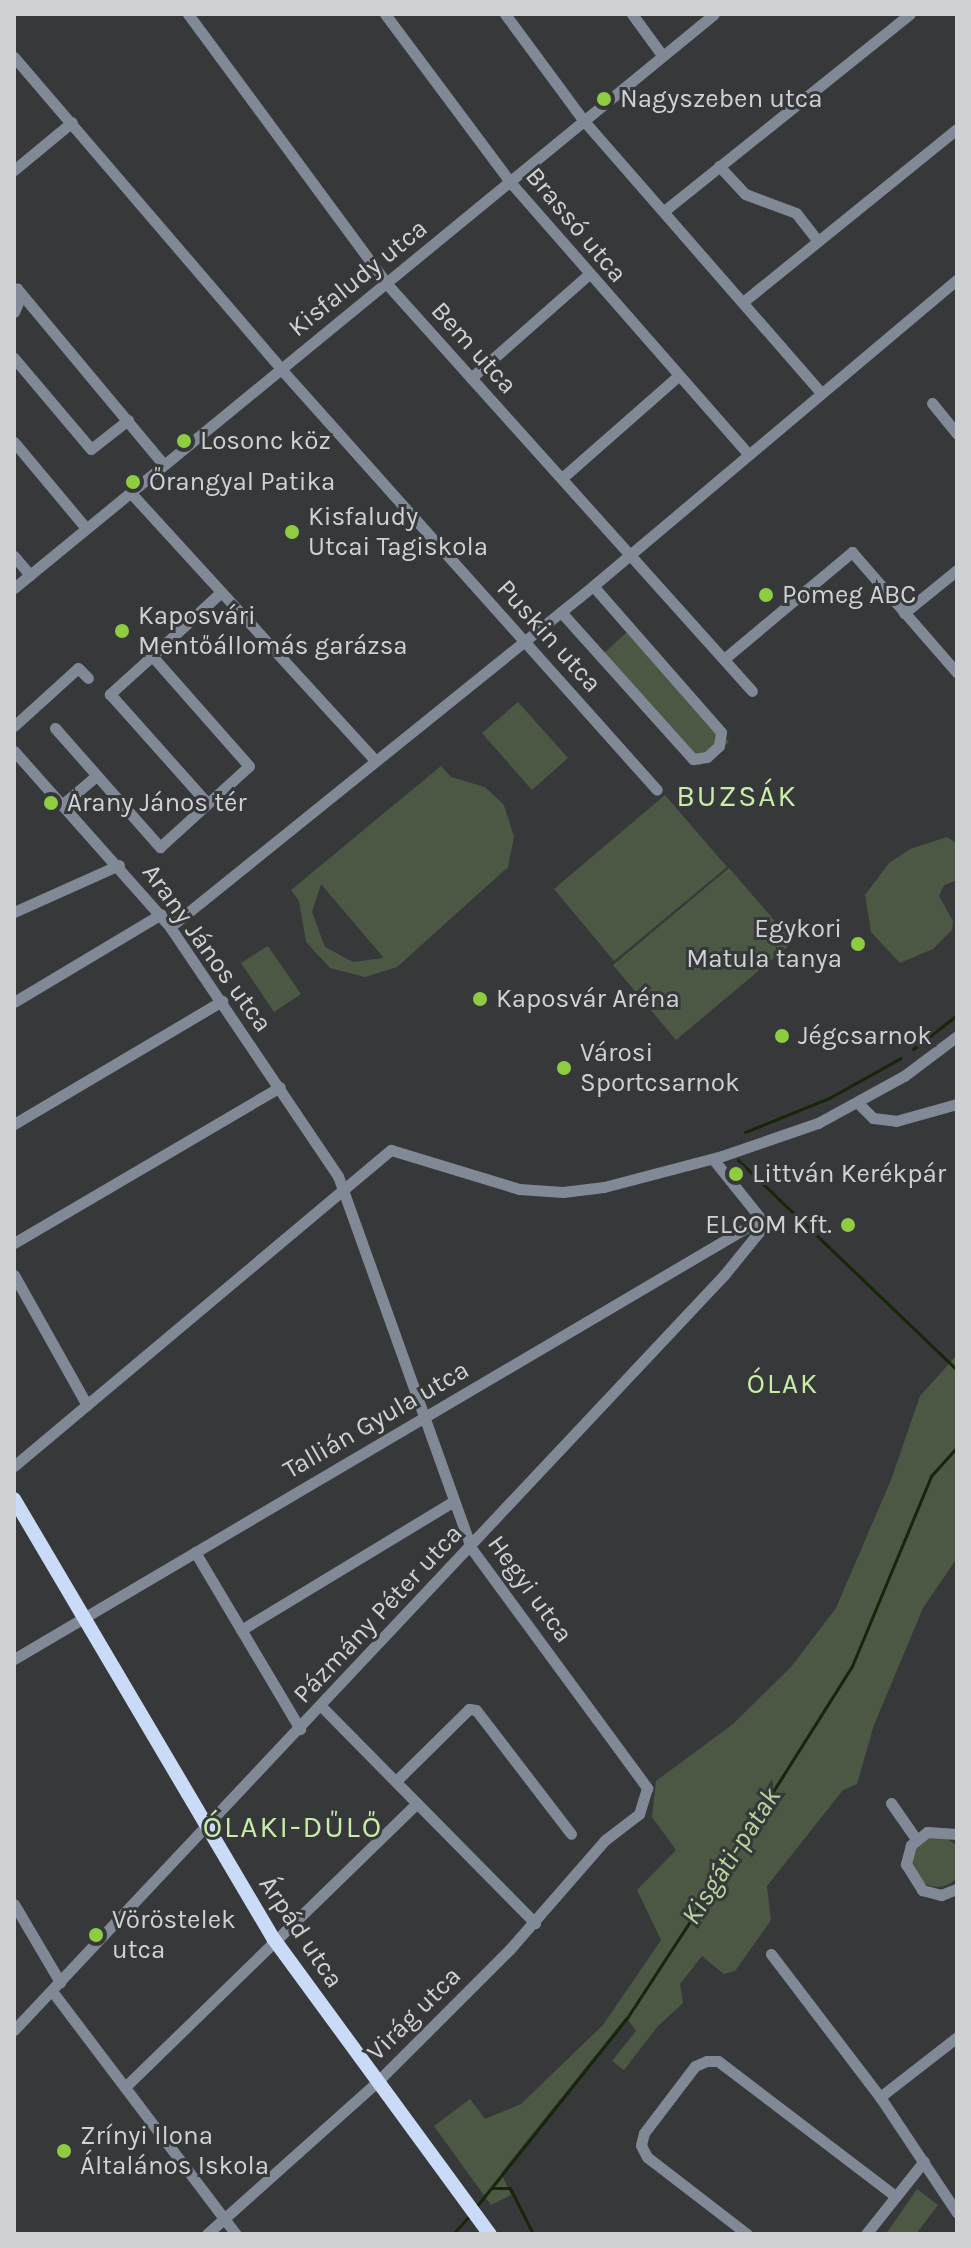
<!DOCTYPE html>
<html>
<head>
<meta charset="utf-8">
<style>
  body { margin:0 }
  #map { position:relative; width:971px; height:2248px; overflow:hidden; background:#36383a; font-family:Karla,sans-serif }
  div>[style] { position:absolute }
  .green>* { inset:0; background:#4d5844 }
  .round { border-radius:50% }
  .stream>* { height:3px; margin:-1.5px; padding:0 1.5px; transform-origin:1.5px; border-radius:1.5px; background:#172509 }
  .minor>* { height:11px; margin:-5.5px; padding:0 5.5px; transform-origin:5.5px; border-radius:5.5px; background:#818997 }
  .major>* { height:14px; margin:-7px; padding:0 7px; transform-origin:7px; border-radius:7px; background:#c9dbf7 }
  .dots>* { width:22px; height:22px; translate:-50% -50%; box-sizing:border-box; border:4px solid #36383a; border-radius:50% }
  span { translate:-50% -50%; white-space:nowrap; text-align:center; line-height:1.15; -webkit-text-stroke:6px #36383a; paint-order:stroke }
  .poi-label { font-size:26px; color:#d0d1d3 }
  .left { translate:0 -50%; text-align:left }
  .right { translate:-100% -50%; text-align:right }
  .street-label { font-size:26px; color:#d0d1d3 }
  .neighbourhood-label { font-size:28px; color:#c8eda7; letter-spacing:2px }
  .water-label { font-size:28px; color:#b7d59d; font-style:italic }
  .quarter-label { font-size:30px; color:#c8eda7; letter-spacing:2px }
  .frame { position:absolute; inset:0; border:16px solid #d0d1d3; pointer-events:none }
</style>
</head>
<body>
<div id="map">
  <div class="green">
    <div style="clip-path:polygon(630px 629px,729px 742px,699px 766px,601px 656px)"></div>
    <div style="clip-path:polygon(518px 702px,568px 758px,532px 790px,482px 733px)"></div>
    <div style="clip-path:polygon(evenodd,441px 766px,451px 777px,485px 787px,504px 805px,514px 837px,508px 867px,397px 967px,365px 977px,330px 968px,306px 942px,299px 901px,291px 890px,441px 766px,321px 884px,383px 957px,383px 958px,353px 962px,325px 947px,312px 912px,321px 884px)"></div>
    <div style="clip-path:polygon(665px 795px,727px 867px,614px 961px,554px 889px)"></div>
    <div style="clip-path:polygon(947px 837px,957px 843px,957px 880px,944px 885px,939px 896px,953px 921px,952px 930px,933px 949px,900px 963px,871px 932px,865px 895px,889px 863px,910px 849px)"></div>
    <div style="clip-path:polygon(729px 868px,793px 942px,676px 1040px,613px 965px)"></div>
    <div style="clip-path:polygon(268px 946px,301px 994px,274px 1012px,241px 963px)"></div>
    <div style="clip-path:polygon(957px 1355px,957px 1558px,923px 1608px,874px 1725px,857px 1784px,843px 1790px,767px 1886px,771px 1920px,735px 1971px,724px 1974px,702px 1956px,680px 1984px,683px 2003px,658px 2026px,624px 2070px,612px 2061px,636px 2031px,626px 2017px,501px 2173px,511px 2195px,491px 2205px,434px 2126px,470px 2099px,485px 2119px,521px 2104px,603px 2025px,661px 1940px,637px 1890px,676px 1850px,652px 1817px,656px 1781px,733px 1724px,791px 1667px,836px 1608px,891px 1480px,920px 1396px)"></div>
    <div class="round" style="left:912px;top:1837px;width:50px;height:50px"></div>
    <div style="clip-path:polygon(917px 2189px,938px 2205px,916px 2234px,886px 2234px)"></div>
  </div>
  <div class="stream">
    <div style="left:913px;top:1049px;width:56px;rotate:-37.7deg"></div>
    <div style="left:745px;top:1132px;width:91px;rotate:-22deg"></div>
    <div style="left:829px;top:1098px;width:82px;rotate:-29.1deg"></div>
    <div style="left:738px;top:1160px;width:303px;rotate:43.8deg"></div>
    <div style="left:493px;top:2188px;width:17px"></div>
    <div style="left:510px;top:2188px;width:51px;rotate:63.4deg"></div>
    <div style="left:476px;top:2207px;width:242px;rotate:-51.4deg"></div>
    <div style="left:627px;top:2018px;width:172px;rotate:-56.9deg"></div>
    <div style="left:721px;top:1874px;width:246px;rotate:-57.8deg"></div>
    <div style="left:852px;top:1666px;width:206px;rotate:-67.4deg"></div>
    <div style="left:931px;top:1476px;width:39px;rotate:-48deg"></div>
    <div style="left:453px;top:2234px;width:24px;rotate:-48deg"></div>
  </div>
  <div class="minor">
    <div style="left:188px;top:14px;width:334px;rotate:53.6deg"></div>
    <div style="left:386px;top:283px;width:548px;rotate:48.11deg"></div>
    <div style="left:385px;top:14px;width:211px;rotate:53.3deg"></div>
    <div style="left:511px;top:183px;width:359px;rotate:48.8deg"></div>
    <div style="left:505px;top:14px;width:133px;rotate:53.6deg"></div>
    <div style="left:584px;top:121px;width:359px;rotate:48.9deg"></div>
    <div style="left:632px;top:14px;width:51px;rotate:53.8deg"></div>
    <div style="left:14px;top:57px;width:411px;rotate:49.4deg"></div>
    <div style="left:281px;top:369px;width:564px;rotate:48.23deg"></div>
    <div style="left:719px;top:166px;width:38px;rotate:47deg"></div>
    <div style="left:745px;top:194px;width:54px;rotate:20.4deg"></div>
    <div style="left:796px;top:213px;width:34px;rotate:52deg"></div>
    <div style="left:14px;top:170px;width:75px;rotate:-39.6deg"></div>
    <div style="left:664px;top:211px;width:315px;rotate:-38.7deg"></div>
    <div style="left:19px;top:291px;width:225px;rotate:50.2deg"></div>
    <div style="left:743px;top:302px;width:275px;rotate:-39deg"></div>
    <div style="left:14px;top:312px;width:15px;rotate:-67deg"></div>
    <div style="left:20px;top:298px;width:10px;rotate:-107deg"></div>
    <div style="left:14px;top:358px;width:119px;rotate:49.8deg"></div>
    <div style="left:91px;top:449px;width:47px;rotate:-38.1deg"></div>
    <div style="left:471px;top:378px;width:156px;rotate:-41.4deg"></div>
    <div style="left:932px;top:403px;width:40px;rotate:51deg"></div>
    <div style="left:14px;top:442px;width:112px;rotate:50.1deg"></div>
    <div style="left:562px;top:478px;width:154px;rotate:-41.3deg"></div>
    <div style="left:130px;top:492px;width:363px;rotate:47.6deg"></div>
    <div style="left:14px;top:556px;width:25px;rotate:50deg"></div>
    <div style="left:14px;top:588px;width:905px;rotate:-39.35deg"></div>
    <div style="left:561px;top:612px;width:198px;rotate:48.1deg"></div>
    <div style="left:693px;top:759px;width:14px;rotate:-8deg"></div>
    <div style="left:707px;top:757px;width:16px;rotate:-43deg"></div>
    <div style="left:719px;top:746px;width:14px;rotate:-82deg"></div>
    <div style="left:721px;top:732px;width:194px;rotate:-131.2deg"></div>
    <div style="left:904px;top:613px;width:68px;rotate:-39.1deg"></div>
    <div style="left:152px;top:656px;width:57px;rotate:137.9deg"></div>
    <div style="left:110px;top:694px;width:146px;rotate:48.3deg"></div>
    <div style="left:724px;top:659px;width:167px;rotate:-39.9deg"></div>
    <div style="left:852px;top:552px;width:160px;rotate:49deg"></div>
    <div style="left:14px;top:726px;width:86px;rotate:-42.2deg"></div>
    <div style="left:78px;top:668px;width:14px;rotate:45deg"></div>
    <div style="left:55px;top:728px;width:159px;rotate:48.6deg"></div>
    <div style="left:160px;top:847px;width:120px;rotate:-42.3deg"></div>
    <div style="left:249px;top:766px;width:147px;rotate:-131.4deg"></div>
    <div style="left:152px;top:656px;width:94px;rotate:-42.8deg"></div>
    <div style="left:14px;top:751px;width:235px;rotate:48.4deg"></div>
    <div style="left:170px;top:927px;width:300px;rotate:56deg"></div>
    <div style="left:338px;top:1176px;width:395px;rotate:70.3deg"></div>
    <div style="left:471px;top:1548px;width:298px;rotate:53.7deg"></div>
    <div style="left:647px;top:1788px;width:27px;rotate:107deg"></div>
    <div style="left:639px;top:1814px;width:43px;rotate:142.6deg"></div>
    <div style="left:605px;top:1840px;width:145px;rotate:131.1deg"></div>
    <div style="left:510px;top:1949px;width:188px;rotate:135deg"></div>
    <div style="left:377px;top:2082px;width:228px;rotate:138.2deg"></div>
    <div style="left:63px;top:804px;width:43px;rotate:-40.3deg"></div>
    <div style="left:14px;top:912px;width:115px;rotate:-24.1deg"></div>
    <div style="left:170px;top:927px;width:543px;rotate:-38.87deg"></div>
    <div style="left:593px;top:586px;width:476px;rotate:-40.1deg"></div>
    <div style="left:14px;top:1002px;width:171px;rotate:-30.9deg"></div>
    <div style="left:858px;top:1103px;width:21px;rotate:45deg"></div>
    <div style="left:873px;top:1118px;width:23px;rotate:7deg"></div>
    <div style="left:896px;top:1121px;width:63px;rotate:-15.6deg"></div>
    <div style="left:14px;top:1124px;width:242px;rotate:-30.6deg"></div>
    <div style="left:713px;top:1159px;width:77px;rotate:51.3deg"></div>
    <div style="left:14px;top:1243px;width:308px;rotate:-30.4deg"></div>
    <div style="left:14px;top:1275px;width:149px;rotate:60.7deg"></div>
    <div style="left:14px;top:1466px;width:492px;rotate:-40deg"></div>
    <div style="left:391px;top:1150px;width:134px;rotate:16.9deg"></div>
    <div style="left:519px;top:1189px;width:44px;rotate:3.9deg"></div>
    <div style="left:563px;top:1192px;width:41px;rotate:-7deg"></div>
    <div style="left:604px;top:1187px;width:122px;rotate:-14.7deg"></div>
    <div style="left:722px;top:1156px;width:102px;rotate:-19deg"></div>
    <div style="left:818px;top:1123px;width:98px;rotate:-28.7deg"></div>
    <div style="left:904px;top:1076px;width:66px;rotate:-37deg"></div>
    <div style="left:195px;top:1552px;width:206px;rotate:59.3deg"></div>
    <div style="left:241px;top:1630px;width:249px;rotate:-31.2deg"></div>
    <div style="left:14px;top:1659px;width:867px;rotate:-30.5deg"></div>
    <div style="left:321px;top:1706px;width:305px;rotate:45.4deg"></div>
    <div style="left:396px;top:1781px;width:103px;rotate:-44.6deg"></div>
    <div style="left:469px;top:1709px;width:7px;rotate:8deg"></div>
    <div style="left:476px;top:1710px;width:156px;rotate:52.5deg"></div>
    <div style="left:891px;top:1803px;width:44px;rotate:55.2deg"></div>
    <div style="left:957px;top:1834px;width:30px;rotate:-176deg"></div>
    <div style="left:927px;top:1832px;width:21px;rotate:141deg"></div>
    <div style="left:911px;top:1845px;width:20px;rotate:105deg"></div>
    <div style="left:906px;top:1864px;width:31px;rotate:58deg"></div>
    <div style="left:922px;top:1890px;width:20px;rotate:15deg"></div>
    <div style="left:941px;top:1895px;width:17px;rotate:-21deg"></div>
    <div style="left:14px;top:1904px;width:91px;rotate:59.5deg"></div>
    <div style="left:771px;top:1954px;width:180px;rotate:52.7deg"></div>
    <div style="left:880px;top:2097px;width:139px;rotate:56.4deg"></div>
    <div style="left:52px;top:1991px;width:305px;rotate:52.9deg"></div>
    <div style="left:14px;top:2030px;width:1036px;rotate:-46.76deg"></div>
    <div style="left:724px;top:1275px;width:55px;rotate:-50.9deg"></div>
    <div style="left:759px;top:1232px;width:13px;rotate:-81deg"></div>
    <div style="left:125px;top:2087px;width:407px;rotate:-44.2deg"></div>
    <div style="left:880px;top:2097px;width:98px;rotate:-37.9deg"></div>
    <div style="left:747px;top:2234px;width:126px;rotate:-142.4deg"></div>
    <div style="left:647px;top:2157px;width:13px;rotate:-117deg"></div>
    <div style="left:641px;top:2145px;width:12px;rotate:-76deg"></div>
    <div style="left:644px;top:2133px;width:84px;rotate:-52.7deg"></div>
    <div style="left:695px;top:2066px;width:13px;rotate:-23deg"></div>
    <div style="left:707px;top:2061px;width:11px"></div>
    <div style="left:718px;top:2061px;width:223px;rotate:37.3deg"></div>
    <div style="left:866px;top:2234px;width:93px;rotate:-51.5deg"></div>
  </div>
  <div class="major">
    <div style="left:14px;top:1499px;width:510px;rotate:59.46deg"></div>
    <div style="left:273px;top:1938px;width:367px;rotate:53.8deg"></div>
  </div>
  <div class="dots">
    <div style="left:604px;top:99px;background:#8ecd42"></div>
    <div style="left:184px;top:441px;background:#8ecd42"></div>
    <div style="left:133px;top:482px;background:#8ecd42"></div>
    <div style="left:292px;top:532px;background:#8ecd42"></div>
    <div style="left:766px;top:595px;background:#8ecd42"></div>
    <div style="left:122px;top:631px;background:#8ecd42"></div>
    <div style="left:51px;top:803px;background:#8ecd42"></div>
    <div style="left:858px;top:944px;background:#8ecd42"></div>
    <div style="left:480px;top:999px;background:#8ecd42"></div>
    <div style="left:782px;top:1036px;background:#8ecd42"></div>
    <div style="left:564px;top:1068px;background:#8ecd42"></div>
    <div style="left:736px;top:1174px;background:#8ecd42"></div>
    <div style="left:848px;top:1225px;background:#8ecd42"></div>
    <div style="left:96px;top:1935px;background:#8ecd42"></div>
    <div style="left:64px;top:2151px;background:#8ecd42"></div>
  </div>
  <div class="poi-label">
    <span class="left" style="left:620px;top:99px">Nagyszeben utca</span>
    <span class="left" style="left:200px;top:441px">Losonc köz</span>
    <span class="left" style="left:149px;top:482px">Őrangyal Patika</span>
    <span class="left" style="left:308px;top:532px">Kisfaludy<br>Utcai Tagiskola</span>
    <span class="left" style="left:782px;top:595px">Pomeg ABC</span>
    <span class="left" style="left:138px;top:631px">Kaposvári<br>Mentőállomás garázsa</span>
    <span class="left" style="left:67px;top:803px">Arany János tér</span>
    <span class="right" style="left:842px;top:944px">Egykori<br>Matula tanya</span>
    <span class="left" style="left:496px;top:999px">Kaposvár Aréna</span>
    <span class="left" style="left:798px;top:1036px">Jégcsarnok</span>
    <span class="left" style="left:580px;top:1068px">Városi<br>Sportcsarnok</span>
    <span class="left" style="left:752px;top:1174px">Littván Kerékpár</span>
    <span class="right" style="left:832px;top:1225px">ELCOM Kft.</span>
    <span class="left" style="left:112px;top:1935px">Vöröstelek<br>utca</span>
    <span class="left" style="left:80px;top:2151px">Zrínyi Ilona<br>Általános Iskola</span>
  </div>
  <div class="street-label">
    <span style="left:576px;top:225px;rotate:50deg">Brassó utca</span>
    <span style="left:358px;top:278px;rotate:-39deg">Kisfaludy utca</span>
    <span style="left:474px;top:348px;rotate:48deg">Bem utca</span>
    <span style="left:549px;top:636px;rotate:48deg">Puskin utca</span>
    <span style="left:207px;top:948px;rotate:54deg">Arany János utca</span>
    <span style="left:376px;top:1420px;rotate:-30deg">Tallián Gyula utca</span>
    <span style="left:530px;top:1589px;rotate:54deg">Hegyi utca</span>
    <span style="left:378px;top:1614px;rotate:-47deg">Pázmány Péter utca</span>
    <span style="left:301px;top:1932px;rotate:56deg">Árpád utca</span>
    <span style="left:414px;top:2014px;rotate:-45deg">Virág utca</span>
  </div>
  <div class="neighbourhood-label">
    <span style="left:783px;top:1384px">ÓLAK</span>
  </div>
  <div class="water-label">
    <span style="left:731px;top:1856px;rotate:-57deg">Kisgáti-patak</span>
  </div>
  <div class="quarter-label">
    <span style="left:737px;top:796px">BUZSÁK</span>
    <span style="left:293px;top:1827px">ÓLAKI-DŰLŐ</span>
  </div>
  <div class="frame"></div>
</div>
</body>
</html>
